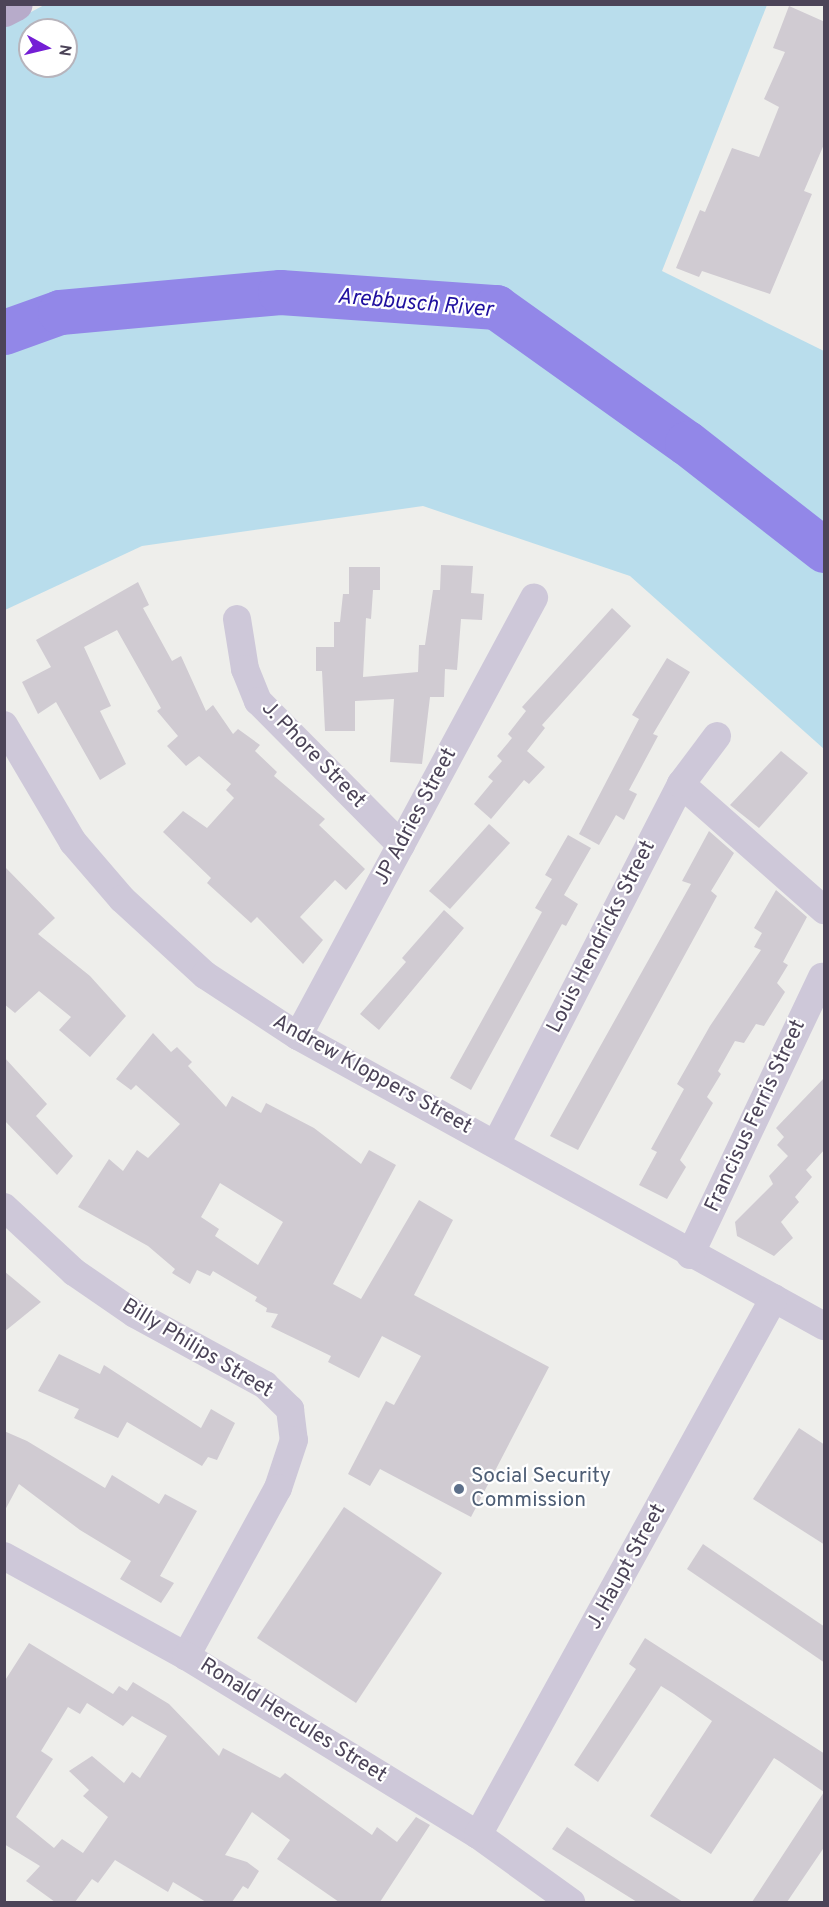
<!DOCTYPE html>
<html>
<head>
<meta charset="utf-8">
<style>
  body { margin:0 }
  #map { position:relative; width:829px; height:1907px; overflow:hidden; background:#eeeeeb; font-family:Overpass,sans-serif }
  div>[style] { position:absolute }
  .green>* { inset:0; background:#b9ddec }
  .river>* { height:45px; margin:-22.5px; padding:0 22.5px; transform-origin:22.5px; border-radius:22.5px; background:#9287e8 }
  .building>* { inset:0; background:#d0cbd2 }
  .minor>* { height:28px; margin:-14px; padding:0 14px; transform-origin:14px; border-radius:14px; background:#cec8d9 }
  .major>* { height:33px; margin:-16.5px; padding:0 16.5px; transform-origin:16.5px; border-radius:16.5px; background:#b7abca }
  .dots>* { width:16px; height:16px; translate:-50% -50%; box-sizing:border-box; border:3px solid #fff; border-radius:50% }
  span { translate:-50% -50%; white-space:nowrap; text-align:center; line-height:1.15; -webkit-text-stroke:4.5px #fff; paint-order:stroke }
  .street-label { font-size:21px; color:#4c4458 }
  .service-label { font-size:21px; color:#4e5e75 }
  .left { translate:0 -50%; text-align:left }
  .water-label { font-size:22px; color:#20109f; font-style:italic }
  .frame { position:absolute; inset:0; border:6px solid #4c4458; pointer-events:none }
  .north { position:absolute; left:18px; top:18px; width:60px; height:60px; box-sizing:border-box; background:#fff; border:2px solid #b7b4bc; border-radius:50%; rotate:98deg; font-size:16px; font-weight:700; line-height:24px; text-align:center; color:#4c4458 }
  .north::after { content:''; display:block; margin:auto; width:21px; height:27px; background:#741ed5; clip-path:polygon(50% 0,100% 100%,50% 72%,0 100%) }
</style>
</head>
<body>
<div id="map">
  <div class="green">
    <div style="clip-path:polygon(evenodd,46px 4px,767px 5px,662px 271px,824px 351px,824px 749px,630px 576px,423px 506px,142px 546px,5px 610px,5px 26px,46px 4px,30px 30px,66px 30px,66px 66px,30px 66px,30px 30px)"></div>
  </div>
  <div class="river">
    <div style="left:4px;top:332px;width:59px;rotate:-19.7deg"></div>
    <div style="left:60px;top:312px;width:221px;rotate:-5.2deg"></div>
    <div style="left:280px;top:292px;width:217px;rotate:4deg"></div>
    <div style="left:496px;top:307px;width:234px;rotate:35.5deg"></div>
    <div style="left:687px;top:443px;width:174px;rotate:38deg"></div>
  </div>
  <div class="building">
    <div style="clip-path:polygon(789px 6px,825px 22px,825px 142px,804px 191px,812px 194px,770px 294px,702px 271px,699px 277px,676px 268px,700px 210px,705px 212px,732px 148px,759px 157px,779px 107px,764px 99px,785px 52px,773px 48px)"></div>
    <div style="clip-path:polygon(441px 565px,473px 566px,471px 593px,484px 594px,482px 620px,461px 619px,457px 670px,445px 669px,444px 697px,430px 697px,422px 764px,390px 762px,394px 699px,355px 701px,355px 731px,325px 731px,322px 671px,316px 671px,316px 647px,334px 647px,334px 622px,340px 622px,343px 594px,349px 594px,349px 567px,380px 567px,380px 590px,373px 590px,371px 619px,366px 618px,363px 677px,418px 672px,419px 645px,425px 645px,433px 590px,440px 590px)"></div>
    <div style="clip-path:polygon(138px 582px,149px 605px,143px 608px,172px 661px,181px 656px,206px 711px,213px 705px,233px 734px,238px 729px,260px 745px,255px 751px,277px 772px,274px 776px,325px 819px,319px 825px,365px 869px,346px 890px,335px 880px,300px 917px,323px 940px,303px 964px,257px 917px,251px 923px,207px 883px,211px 878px,163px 832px,183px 811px,207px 828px,234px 798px,226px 790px,231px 784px,199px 756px,186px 766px,167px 746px,178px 736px,157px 711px,161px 708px,117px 630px,84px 647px,111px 706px,100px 711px,126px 764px,100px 780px,56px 702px,38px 714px,22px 682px,51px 667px,36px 640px)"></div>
    <div style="clip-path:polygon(612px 608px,631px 626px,542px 725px,545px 728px,527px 751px,545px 767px,529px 784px,524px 780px,491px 819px,474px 804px,493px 781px,488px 777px,502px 761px,497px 756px,512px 738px,508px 734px,526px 711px,522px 707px)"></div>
    <div style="clip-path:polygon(667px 658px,690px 672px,653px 734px,658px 736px,629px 790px,637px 794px,624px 820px,616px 815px,599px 845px,579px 834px,639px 719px,632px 715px)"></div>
    <div style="clip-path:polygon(781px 751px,808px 773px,759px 828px,730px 805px)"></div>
    <div style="clip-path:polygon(489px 824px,510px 843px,450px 909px,429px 891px)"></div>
    <div style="clip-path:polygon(709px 831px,734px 853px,711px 891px,717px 896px,578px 1150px,550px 1136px,691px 884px,682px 881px)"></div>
    <div style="clip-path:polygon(568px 835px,591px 848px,564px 895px,578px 904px,566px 926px,562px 924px,471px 1090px,450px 1078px,542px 912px,535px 908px,552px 879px,545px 875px)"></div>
    <div style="clip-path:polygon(4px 866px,55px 918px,38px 934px,90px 976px,126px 1016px,90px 1057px,59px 1030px,71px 1017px,39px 991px,15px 1013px,4px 1004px)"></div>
    <div style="clip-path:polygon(776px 890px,807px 917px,783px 962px,788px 965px,777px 983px,785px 992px,764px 1026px,756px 1024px,744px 1043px,735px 1041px,718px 1071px,721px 1074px,707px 1097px,713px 1103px,680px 1160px,686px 1167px,667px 1199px,639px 1185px,657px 1152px,651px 1149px,684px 1089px,677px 1084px,710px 1026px,761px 950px,754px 947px,762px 933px,754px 928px)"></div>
    <div style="clip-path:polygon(444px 910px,464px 928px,379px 1030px,360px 1014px,406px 962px,402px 958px)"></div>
    <div style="clip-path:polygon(evenodd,153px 1033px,171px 1052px,177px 1047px,192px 1062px,188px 1066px,226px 1107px,232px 1096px,261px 1113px,266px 1103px,314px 1128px,361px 1164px,369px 1150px,396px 1165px,333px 1284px,361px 1299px,419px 1200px,453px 1220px,414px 1295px,549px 1367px,471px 1517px,380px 1469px,370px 1486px,348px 1474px,386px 1401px,394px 1405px,421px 1356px,382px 1336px,359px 1378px,328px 1362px,331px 1356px,271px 1327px,278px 1314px,266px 1312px,267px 1308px,255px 1301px,257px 1297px,213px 1271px,210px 1276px,197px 1270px,190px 1284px,172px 1273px,175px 1269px,148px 1246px,78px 1207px,109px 1159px,123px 1171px,137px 1150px,148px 1158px,180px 1124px,136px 1085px,131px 1090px,116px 1079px,153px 1033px,220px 1183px,283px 1222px,258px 1265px,215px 1236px,219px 1229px,201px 1217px,220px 1183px)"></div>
    <div style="clip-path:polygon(4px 1057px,47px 1104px,36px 1116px,73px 1156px,57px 1175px,4px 1120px)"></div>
    <div style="clip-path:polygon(825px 1077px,825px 1149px,806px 1170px,812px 1177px,795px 1197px,799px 1202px,781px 1222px,793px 1238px,774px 1256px,737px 1236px,735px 1222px,773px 1184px,769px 1176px,788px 1156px,777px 1145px,784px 1137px,776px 1128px)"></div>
    <div style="clip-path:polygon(4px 1271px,41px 1302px,4px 1332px)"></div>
    <div style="clip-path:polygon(59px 1354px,100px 1374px,104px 1365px,201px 1428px,211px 1409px,235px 1423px,217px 1460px,208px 1457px,202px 1466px,127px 1422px,118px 1438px,74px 1418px,79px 1409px,38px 1391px)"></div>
    <div style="clip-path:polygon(799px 1428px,825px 1445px,825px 1545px,753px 1499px)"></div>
    <div style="clip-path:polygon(4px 1431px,27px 1441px,105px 1488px,112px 1475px,159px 1504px,165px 1494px,197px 1511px,160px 1576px,174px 1583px,161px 1603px,120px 1579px,131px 1561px,80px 1530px,19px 1484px,4px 1512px)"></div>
    <div style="clip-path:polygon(344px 1507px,442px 1573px,356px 1703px,257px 1638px)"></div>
    <div style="clip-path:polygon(703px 1544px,825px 1627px,825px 1663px,687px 1569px)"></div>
    <div style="clip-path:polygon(645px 1638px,825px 1754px,825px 1846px,787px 1902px,752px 1902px,824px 1792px,779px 1761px,774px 1758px,711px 1854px,650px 1816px,712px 1721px,674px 1694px,661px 1686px,598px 1782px,574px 1765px,636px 1669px,629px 1664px)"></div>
    <div style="clip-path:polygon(evenodd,29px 1643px,113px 1694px,119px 1686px,127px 1691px,133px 1682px,169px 1704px,219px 1756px,223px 1748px,280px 1778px,285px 1773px,372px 1835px,377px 1827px,397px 1842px,416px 1817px,430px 1825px,380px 1902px,339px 1902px,277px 1859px,290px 1840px,252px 1812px,225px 1855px,247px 1862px,259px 1871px,248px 1889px,243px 1886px,232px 1902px,206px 1902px,173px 1882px,168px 1892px,115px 1860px,98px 1883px,92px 1879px,75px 1902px,55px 1902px,26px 1881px,40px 1866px,4px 1844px,4px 1682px,29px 1643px,87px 1703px,123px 1726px,132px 1716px,167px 1736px,140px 1778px,132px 1772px,124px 1783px,92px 1756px,69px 1771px,89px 1790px,83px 1796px,108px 1817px,83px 1853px,62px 1839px,54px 1848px,16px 1817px,53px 1759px,41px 1751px,68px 1707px,80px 1714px,87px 1703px)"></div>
    <div style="clip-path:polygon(567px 1827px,622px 1863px,683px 1902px,637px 1902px,552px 1849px)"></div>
  </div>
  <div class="minor">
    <div style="left:237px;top:619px;width:51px;rotate:80.9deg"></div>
    <div style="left:245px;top:669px;width:35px;rotate:68deg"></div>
    <div style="left:258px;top:701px;width:203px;rotate:45.2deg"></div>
    <div style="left:4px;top:725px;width:136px;rotate:59.5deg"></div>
    <div style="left:73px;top:842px;width:75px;rotate:49.3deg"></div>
    <div style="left:122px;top:899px;width:113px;rotate:42.5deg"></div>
    <div style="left:205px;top:975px;width:111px;rotate:33.3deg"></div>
    <div style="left:298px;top:1036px;width:601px;rotate:28.87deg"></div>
    <div style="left:681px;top:784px;width:191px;rotate:41.4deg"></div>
    <div style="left:298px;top:1036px;width:498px;rotate:-61.7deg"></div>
    <div style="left:496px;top:1144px;width:405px;rotate:-62.8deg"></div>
    <div style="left:681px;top:784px;width:60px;rotate:-53.1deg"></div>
    <div style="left:4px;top:1207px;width:96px;rotate:42.9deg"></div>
    <div style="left:74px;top:1272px;width:74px;rotate:34.5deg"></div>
    <div style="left:135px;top:1314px;width:148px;rotate:28.6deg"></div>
    <div style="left:265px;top:1385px;width:35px;rotate:44deg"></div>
    <div style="left:290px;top:1409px;width:31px;rotate:83deg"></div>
    <div style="left:294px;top:1440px;width:51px;rotate:108.4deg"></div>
    <div style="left:278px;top:1488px;width:192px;rotate:118.7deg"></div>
    <div style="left:690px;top:1255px;width:308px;rotate:-64.6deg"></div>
    <div style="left:4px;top:1556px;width:208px;rotate:28.8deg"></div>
    <div style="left:186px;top:1656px;width:342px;rotate:31.5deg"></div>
    <div style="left:478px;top:1835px;width:115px;rotate:35.8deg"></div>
    <div style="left:478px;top:1835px;width:613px;rotate:-61.14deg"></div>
  </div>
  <div class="major">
    <div style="left:4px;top:10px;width:13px;rotate:-27deg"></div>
  </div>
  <div class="dots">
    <div style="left:459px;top:1489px;background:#5c6f8a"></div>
  </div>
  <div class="street-label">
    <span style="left:313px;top:755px;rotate:46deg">J. Phore Street</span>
    <span style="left:416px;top:817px;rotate:-62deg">JP Adries Street</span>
    <span style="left:602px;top:937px;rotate:-63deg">Louis Hendricks Street</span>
    <span style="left:372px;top:1075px;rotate:29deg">Andrew Kloppers Street</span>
    <span style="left:756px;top:1116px;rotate:-65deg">Francisus Ferris Street</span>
    <span style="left:197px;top:1349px;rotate:31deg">Billy Philips Street</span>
    <span style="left:627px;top:1567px;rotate:-61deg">J. Haupt Street</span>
    <span style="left:293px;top:1721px;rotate:32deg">Ronald Hercules Street</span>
  </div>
  <div class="service-label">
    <span class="left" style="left:471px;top:1489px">Social Security<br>Commission</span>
  </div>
  <div class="water-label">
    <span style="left:415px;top:304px;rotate:5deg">Arebbusch River</span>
  </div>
  <div class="frame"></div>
  <div class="north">N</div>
</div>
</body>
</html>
